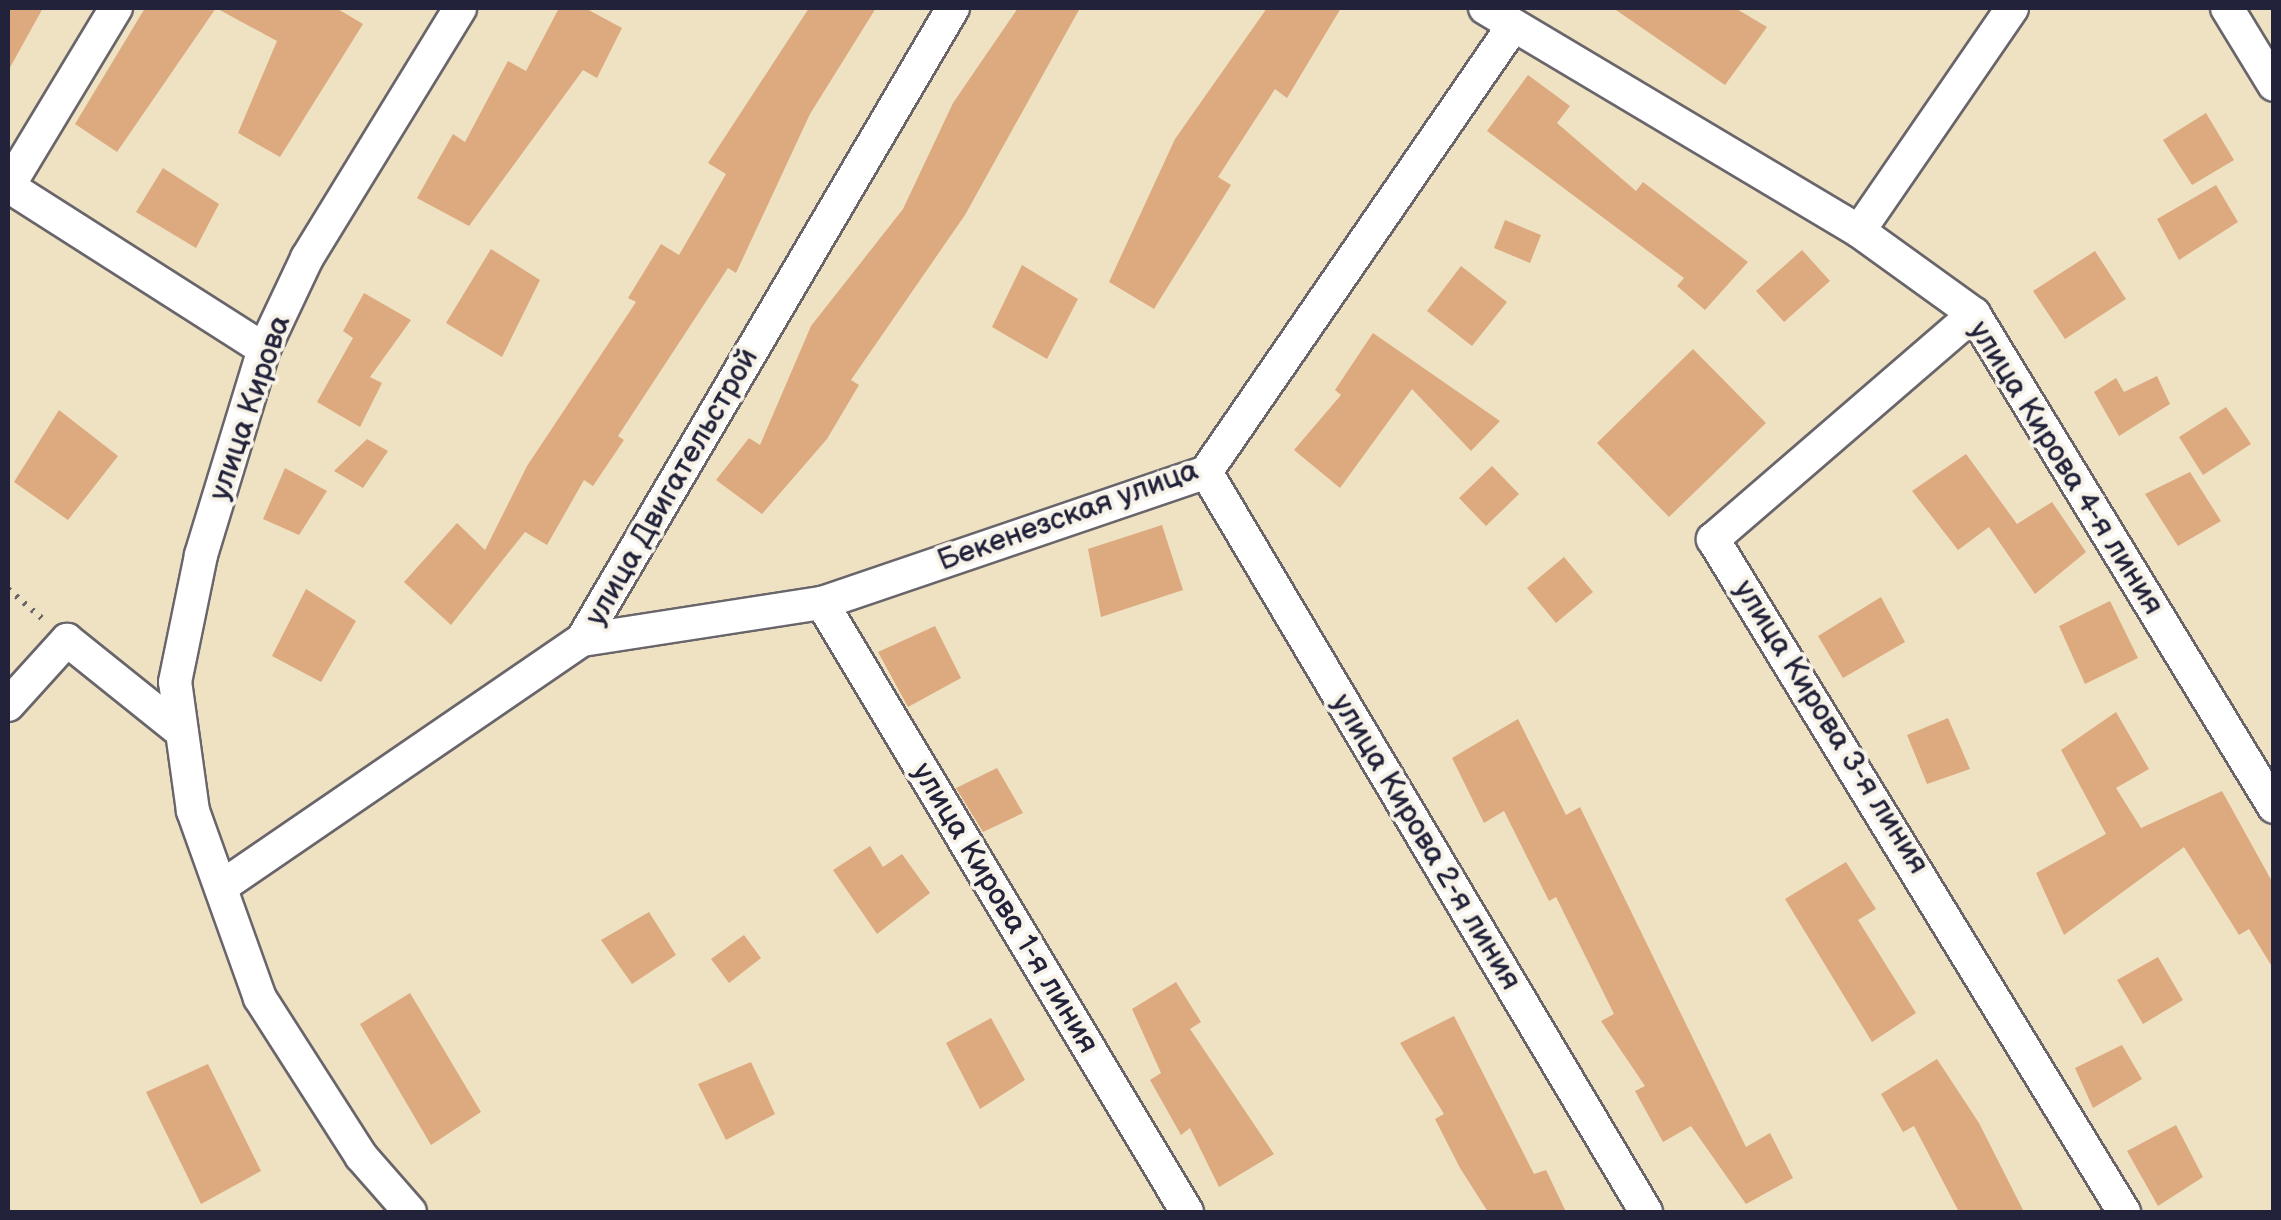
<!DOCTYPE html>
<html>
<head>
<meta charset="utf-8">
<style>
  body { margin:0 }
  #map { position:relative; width:2281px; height:1220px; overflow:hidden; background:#eee2c3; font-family:"Balsamiq Sans",sans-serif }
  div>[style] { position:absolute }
  .building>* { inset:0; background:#ddaa80 }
  .path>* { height:6px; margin-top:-3px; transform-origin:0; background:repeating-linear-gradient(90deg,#69656b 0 2.5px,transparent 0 10.5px) }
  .roads { filter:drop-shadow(2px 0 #69656b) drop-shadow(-2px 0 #69656b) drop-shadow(0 2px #69656b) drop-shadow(0 -2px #69656b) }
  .street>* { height:32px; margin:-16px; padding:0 16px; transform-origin:16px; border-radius:16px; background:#fff }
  span { translate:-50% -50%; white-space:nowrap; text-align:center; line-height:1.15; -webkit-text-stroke:8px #f7f3e8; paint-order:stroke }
  .street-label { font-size:30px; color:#22223b }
  .frame { position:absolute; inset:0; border:10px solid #22223b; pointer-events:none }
</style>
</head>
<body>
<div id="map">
  <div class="building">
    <div style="clip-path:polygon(8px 8px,43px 8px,8px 71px)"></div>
    <div style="clip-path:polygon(145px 8px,336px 8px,363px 24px,280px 157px,238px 133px,277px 41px,216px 8px,117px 152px,75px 124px)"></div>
    <div style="clip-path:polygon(559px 8px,585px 8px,622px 28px,597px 78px,583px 70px,469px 226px,417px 198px,453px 134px,465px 142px,508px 61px,526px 71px)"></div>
    <div style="clip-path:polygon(809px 8px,876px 8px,810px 114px,736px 273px,728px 268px,618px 436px,624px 440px,593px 486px,584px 480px,547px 545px,525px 532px,451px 625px,404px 582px,457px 523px,485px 550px,527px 466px,636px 302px,628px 298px,661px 244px,679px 255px,726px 174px,708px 163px)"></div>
    <div style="clip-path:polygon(1018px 8px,1080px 8px,965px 215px,851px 380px,859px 385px,827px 439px,762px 514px,716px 480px,749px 438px,760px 445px,811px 326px,903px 209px,953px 103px)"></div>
    <div style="clip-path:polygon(1267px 8px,1341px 8px,1287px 98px,1275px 89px,1218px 177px,1231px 185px,1154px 309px,1109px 282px,1175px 139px)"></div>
    <div style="clip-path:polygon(1613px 8px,1735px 8px,1767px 27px,1725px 85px)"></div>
    <div style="clip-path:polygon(1528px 75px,1570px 106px,1557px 123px,1636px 191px,1643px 182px,1748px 262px,1705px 310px,1677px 286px,1684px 278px,1487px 131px)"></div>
    <div style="clip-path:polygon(2206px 113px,2234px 160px,2192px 185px,2163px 140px)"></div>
    <div style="clip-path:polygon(163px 168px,219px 204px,196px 248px,136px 212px)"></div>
    <div style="clip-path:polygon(2216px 185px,2238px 222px,2179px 260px,2157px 219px)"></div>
    <div style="clip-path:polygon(1505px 220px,1541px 235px,1530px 263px,1494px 248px)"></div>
    <div style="clip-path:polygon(491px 249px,540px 280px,502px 357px,446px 323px)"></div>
    <div style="clip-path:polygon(1802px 250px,1830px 281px,1784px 322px,1756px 291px)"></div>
    <div style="clip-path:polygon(2095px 251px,2126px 299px,2065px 339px,2033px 291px)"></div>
    <div style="clip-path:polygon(1022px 265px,1078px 299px,1047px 359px,992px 327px)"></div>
    <div style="clip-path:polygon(1461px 266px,1507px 302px,1472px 346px,1427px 311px)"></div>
    <div style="clip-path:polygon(364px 293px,411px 320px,370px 377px,382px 383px,360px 427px,317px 402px,353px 338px,343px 331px)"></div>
    <div style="clip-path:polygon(1373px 333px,1500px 421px,1471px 451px,1412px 389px,1340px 488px,1294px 450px,1341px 395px,1335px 390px)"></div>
    <div style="clip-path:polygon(1693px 349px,1766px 423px,1669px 517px,1597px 443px)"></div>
    <div style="clip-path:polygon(2157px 376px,2170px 404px,2119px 436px,2094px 392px,2116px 378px,2124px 392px)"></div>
    <div style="clip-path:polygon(2226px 407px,2251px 444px,2203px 475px,2179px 437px)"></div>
    <div style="clip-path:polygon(59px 410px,118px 456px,68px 520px,14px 482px)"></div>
    <div style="clip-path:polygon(367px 439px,388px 451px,363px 488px,334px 471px)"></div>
    <div style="clip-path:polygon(1966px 454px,2017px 524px,2052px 502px,2086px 552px,2035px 594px,1989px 527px,1958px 550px,1912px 491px)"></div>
    <div style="clip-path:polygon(1492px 466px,1519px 494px,1486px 526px,1459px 498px)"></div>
    <div style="clip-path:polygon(285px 468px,327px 491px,299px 535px,263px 519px)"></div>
    <div style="clip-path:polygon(2190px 472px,2221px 521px,2178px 546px,2145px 494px)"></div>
    <div style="clip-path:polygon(1162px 525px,1183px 590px,1101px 617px,1088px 549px)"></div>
    <div style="clip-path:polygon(1564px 557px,1593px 592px,1556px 623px,1527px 588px)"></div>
    <div style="clip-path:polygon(306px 589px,356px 621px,321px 682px,272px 656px)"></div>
    <div style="clip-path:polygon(1881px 597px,1905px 642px,1843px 678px,1818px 636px)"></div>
    <div style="clip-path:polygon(2110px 601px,2138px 658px,2085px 684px,2059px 626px)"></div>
    <div style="clip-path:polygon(935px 626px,961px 678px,908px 707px,878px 652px)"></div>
    <div style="clip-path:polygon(2116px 712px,2149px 769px,2116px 788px,2141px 828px,2222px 791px,2274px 885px,2274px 970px,2249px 929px,2239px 935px,2184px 847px,2064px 935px,2036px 873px,2106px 834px,2061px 750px)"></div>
    <div style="clip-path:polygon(1948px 718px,1970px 769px,1927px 784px,1907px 735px)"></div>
    <div style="clip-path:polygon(1518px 719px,1566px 815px,1580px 807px,1746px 1147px,1770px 1133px,1793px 1178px,1746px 1204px,1691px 1126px,1663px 1142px,1635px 1091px,1645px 1086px,1601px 1021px,1614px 1014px,1556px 897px,1549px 901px,1504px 811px,1484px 823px,1452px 758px)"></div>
    <div style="clip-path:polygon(997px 768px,1023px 813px,983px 832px,956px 788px)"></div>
    <div style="clip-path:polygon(870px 846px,883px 867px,902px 854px,930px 893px,877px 934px,833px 870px)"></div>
    <div style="clip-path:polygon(1846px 862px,1876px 909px,1858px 920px,1916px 1013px,1872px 1042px,1785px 899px)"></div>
    <div style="clip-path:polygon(649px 912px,676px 955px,632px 984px,601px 940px)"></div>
    <div style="clip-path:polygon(744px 935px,761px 958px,729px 983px,711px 959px)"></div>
    <div style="clip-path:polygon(2158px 957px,2183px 1000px,2143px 1024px,2117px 980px)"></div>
    <div style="clip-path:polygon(1176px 982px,1201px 1022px,1190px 1029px,1274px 1154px,1219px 1187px,1190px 1128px,1181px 1135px,1150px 1080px,1161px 1073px,1132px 1009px)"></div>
    <div style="clip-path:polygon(410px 993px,481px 1112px,431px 1145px,360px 1024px)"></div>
    <div style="clip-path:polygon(1454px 1016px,1534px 1174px,1546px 1170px,1566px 1212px,1488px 1212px,1460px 1168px,1435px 1119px,1444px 1114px,1400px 1043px)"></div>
    <div style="clip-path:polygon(991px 1018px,1025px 1080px,980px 1109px,946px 1043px)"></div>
    <div style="clip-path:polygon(2122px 1045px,2142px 1079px,2093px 1108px,2075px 1068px)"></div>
    <div style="clip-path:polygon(1937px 1059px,1979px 1123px,2024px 1212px,1959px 1212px,1914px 1126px,1903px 1132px,1881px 1094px)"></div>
    <div style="clip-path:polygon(751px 1062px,775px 1114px,726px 1140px,698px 1084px)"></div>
    <div style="clip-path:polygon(208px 1064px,261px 1171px,201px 1204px,146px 1092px)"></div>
    <div style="clip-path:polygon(2176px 1125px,2203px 1177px,2158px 1206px,2127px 1151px)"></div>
  </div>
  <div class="path">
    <div style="left:8px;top:589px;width:49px;rotate:40.9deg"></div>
  </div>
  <div class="roads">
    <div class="street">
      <div style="left:1485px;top:8px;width:435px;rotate:30.8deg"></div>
      <div style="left:1859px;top:231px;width:142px;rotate:35.8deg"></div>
      <div style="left:1974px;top:314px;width:577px;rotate:58.68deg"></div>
      <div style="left:2227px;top:8px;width:90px;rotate:58.6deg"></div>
      <div style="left:8px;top:186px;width:303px;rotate:32.5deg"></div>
      <div style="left:8px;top:187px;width:209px;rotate:-58.9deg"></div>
      <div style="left:1859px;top:231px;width:270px;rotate:-55.5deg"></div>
      <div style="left:1974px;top:314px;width:345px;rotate:139.2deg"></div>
      <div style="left:1713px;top:539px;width:789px;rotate:58.59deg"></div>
      <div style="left:1206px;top:472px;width:861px;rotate:59.26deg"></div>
      <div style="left:822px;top:603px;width:710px;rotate:59.06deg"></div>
      <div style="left:582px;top:640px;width:243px;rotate:-8.8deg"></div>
      <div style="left:822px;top:603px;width:406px;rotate:-18.8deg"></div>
      <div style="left:1206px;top:472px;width:541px;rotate:-55.46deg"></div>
      <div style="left:8px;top:705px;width:88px;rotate:-47.8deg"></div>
      <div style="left:67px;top:640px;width:147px;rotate:38.7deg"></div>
      <div style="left:221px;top:887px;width:437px;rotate:-34.4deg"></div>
      <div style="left:582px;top:640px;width:733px;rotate:-59.59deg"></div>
      <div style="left:410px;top:1212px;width:74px;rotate:-131.2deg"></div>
      <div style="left:361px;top:1156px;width:188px;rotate:-122.6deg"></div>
      <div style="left:260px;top:998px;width:199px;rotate:-109.7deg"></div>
      <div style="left:193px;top:811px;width:130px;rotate:-97.9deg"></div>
      <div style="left:175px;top:682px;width:130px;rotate:-78.4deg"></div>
      <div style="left:201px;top:555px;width:215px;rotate:-73deg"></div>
      <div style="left:264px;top:349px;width:101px;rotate:-64.7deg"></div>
      <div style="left:307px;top:258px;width:293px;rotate:-58.5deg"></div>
    </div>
  </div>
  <div class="street-label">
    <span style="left:250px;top:408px;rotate:-71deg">улица Кирова</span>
    <span style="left:2066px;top:468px;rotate:58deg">улица Кирова 4-я линия</span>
    <span style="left:672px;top:487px;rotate:-60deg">улица Двигательстрой</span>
    <span style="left:1068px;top:516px;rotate:-20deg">Бекенезская улица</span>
    <span style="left:1831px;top:727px;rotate:58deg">улица Кирова 3-я линия</span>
    <span style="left:1426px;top:842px;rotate:59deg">улица Кирова 2-я линия</span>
    <span style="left:1005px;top:908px;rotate:59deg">улица Кирова 1-я линия</span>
  </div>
  <div class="frame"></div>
</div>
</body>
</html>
